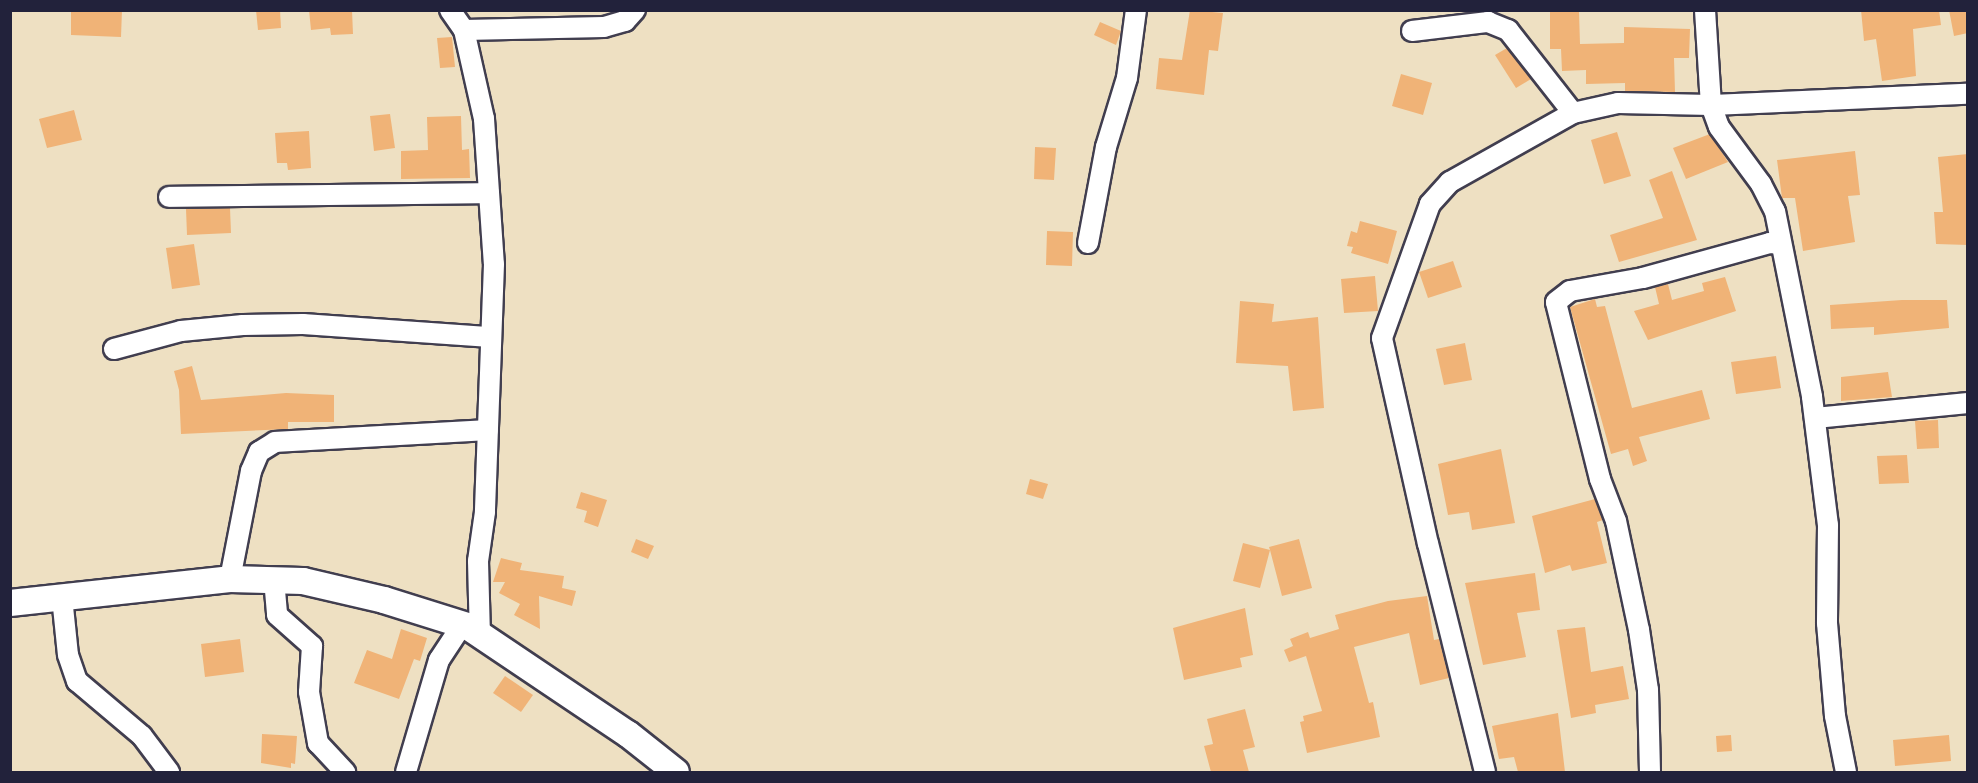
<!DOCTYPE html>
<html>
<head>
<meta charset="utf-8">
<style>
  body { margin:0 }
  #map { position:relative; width:1978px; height:783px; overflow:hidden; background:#eee0c2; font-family:"Indie Flower",sans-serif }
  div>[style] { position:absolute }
  .building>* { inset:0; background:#f0b377 }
  .roads { filter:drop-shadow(2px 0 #413e4f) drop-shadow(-2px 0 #413e4f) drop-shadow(0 2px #413e4f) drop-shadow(0 -2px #413e4f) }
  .minor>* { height:20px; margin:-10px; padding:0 10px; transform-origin:10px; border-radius:10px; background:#fff }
  .tertiary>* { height:26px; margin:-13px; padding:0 13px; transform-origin:13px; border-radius:13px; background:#fff }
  span { translate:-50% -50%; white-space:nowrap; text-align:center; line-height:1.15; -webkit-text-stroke:6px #f6f6f2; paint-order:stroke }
  .frame { position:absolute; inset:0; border:12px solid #22223b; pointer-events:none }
</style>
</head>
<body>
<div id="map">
  <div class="building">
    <div style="clip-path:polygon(71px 10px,122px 10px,121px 37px,71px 35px)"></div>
    <div style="clip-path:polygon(256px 10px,280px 10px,281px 28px,258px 30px)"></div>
    <div style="clip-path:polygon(309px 10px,352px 10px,353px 34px,331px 35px,330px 28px,311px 30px)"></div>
    <div style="clip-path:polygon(1190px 10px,1223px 13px,1218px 51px,1209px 50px,1204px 95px,1156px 89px,1159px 58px,1182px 60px)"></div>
    <div style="clip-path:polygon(1861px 10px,1939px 10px,1941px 25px,1913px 29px,1916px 76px,1882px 81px,1876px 39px,1864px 41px)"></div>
    <div style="clip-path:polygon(1949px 10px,1968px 10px,1968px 33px,1954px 36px)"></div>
    <div style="clip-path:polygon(1579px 11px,1580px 44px,1624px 43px,1624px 27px,1690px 29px,1689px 58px,1674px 58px,1675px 92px,1625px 91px,1625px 83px,1586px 84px,1586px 70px,1562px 71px,1561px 49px,1550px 49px,1550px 12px)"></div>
    <div style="clip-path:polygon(1100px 22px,1121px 31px,1116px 45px,1094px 35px)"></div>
    <div style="clip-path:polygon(452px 37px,455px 67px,440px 68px,437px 38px)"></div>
    <div style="clip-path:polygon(1507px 48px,1531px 79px,1516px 88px,1495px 55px)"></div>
    <div style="clip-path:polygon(1401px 74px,1432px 83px,1423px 115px,1392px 106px)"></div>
    <div style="clip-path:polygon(74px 110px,82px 140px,47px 148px,39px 119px)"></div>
    <div style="clip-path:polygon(390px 114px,395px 148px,374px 151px,370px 116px)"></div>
    <div style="clip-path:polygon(461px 116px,462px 150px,469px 149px,470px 178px,401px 179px,401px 151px,428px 150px,427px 117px)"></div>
    <div style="clip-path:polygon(309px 131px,311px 168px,288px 170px,287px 163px,277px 163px,275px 133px)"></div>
    <div style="clip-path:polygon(1617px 132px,1631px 176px,1604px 184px,1591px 140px)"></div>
    <div style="clip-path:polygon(1710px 134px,1728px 162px,1686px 179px,1673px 148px)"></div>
    <div style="clip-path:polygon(1035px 147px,1056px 148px,1054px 180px,1034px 179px)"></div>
    <div style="clip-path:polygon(1855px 151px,1860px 195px,1848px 196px,1855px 242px,1803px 251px,1795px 198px,1782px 198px,1777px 160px)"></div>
    <div style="clip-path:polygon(1968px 154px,1968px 245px,1936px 244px,1934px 212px,1943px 212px,1938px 157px)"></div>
    <div style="clip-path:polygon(1672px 171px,1697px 240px,1619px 262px,1610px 235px,1663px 218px,1649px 180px)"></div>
    <div style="clip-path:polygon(230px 208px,231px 233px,187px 235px,186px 209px)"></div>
    <div style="clip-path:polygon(1360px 221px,1397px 231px,1388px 264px,1351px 253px,1353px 247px,1347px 246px,1351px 231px,1357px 233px)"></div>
    <div style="clip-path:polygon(1047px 231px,1073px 232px,1072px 266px,1046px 265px)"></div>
    <div style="clip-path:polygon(194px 244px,200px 285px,172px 289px,166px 248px)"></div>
    <div style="clip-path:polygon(1453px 261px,1462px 287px,1428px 298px,1419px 272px)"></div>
    <div style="clip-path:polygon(1375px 276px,1378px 311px,1344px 313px,1341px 279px)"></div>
    <div style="clip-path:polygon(1725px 277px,1736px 311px,1648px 340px,1634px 311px,1659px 304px,1655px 287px,1668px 284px,1672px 300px,1704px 291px,1702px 283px)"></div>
    <div style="clip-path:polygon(1595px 299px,1597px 307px,1605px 306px,1632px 408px,1702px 390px,1710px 419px,1639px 437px,1647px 461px,1633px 466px,1628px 449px,1611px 454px,1570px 307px)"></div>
    <div style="clip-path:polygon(1902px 300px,1947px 300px,1949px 328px,1874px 335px,1874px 327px,1831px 329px,1830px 305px)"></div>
    <div style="clip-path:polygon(1240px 301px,1274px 304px,1272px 322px,1318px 317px,1324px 408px,1293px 411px,1288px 366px,1236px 363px)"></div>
    <div style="clip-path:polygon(1465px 343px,1472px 380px,1444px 385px,1436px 349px)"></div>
    <div style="clip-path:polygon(1776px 356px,1781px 388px,1736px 394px,1731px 362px)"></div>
    <div style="clip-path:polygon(192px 366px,201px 400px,286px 393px,334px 395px,334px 422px,288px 422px,288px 429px,181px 434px,179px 390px,174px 371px)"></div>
    <div style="clip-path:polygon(1888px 372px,1892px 397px,1841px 401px,1841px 377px)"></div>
    <div style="clip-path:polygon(1938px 420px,1939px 448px,1917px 449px,1915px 421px)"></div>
    <div style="clip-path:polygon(1501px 449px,1515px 523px,1472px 530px,1469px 512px,1448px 515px,1438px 464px)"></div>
    <div style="clip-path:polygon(1907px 455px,1909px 483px,1879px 484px,1877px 456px)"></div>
    <div style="clip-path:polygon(1030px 479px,1048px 484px,1043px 499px,1026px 494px)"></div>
    <div style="clip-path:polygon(581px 492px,607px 500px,598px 527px,584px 522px,587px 511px,576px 508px)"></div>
    <div style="clip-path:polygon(1595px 499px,1603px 520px,1597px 522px,1607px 563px,1572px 571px,1570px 565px,1545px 573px,1532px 516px)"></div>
    <div style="clip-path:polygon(636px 539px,654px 546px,648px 559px,631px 552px)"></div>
    <div style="clip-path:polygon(1299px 539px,1312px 588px,1282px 596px,1270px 550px,1260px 588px,1233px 581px,1243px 543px,1270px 550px,1269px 547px)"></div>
    <div style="clip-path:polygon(501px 558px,522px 563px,520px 570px,564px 576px,562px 588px,576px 591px,572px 606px,539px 596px,540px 629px,514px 615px,520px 604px,499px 593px,505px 582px,493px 582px)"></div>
    <div style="clip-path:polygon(1535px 573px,1540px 610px,1517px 613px,1526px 657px,1483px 665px,1465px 583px)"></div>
    <div style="clip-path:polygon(1427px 596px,1434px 640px,1439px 639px,1449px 678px,1420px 685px,1409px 633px,1354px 647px,1369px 703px,1373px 702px,1380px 737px,1307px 753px,1300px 722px,1304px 721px,1303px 716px,1322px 711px,1306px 656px,1289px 662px,1284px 650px,1293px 646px,1290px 639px,1308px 632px,1310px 638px,1339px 629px,1335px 615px,1388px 601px)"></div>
    <div style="clip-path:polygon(1245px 608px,1253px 655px,1240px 658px,1242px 667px,1184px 680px,1173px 628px)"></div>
    <div style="clip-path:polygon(1585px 627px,1591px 672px,1623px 666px,1629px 699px,1595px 705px,1596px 713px,1571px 718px,1557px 630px)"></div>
    <div style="clip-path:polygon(401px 629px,427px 638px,420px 661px,414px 659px,399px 699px,354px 683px,367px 650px,392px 659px)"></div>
    <div style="clip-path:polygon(240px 639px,244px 672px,205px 677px,201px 644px)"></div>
    <div style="clip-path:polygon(505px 676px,533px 695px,521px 712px,493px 693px)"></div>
    <div style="clip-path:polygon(1245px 709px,1255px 747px,1243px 750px,1249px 772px,1211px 772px,1204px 746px,1213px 744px,1207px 719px)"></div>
    <div style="clip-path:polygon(1558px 713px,1565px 772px,1518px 772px,1514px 757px,1499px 759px,1492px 726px)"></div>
    <div style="clip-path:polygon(262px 734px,297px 736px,295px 764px,291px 763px,291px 768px,261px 763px)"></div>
    <div style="clip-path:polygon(1731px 735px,1732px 751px,1717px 752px,1716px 736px)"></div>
    <div style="clip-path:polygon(1949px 735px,1951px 761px,1895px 766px,1893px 740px)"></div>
  </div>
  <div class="roads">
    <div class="minor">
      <div style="left:450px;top:10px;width:24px;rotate:55deg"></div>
      <div style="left:464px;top:30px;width:91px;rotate:77.3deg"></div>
      <div style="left:484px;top:119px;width:145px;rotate:86.1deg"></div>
      <div style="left:494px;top:264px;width:248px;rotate:92.1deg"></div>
      <div style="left:485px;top:512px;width:49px;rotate:98.1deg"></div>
      <div style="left:478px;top:561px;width:74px;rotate:88.5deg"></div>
      <div style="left:1705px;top:10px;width:95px;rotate:86.4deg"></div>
      <div style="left:1711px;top:105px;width:23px;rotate:70deg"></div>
      <div style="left:1719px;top:127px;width:71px;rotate:53.6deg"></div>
      <div style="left:1761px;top:184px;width:30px;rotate:63deg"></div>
      <div style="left:1775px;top:211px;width:190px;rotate:78.7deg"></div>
      <div style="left:1812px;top:397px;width:129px;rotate:82.9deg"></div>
      <div style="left:1828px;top:525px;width:98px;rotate:90.6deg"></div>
      <div style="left:1827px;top:623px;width:93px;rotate:85.1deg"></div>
      <div style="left:1835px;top:716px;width:57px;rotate:78.9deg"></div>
      <div style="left:464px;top:30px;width:140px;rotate:-1.2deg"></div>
      <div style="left:604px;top:27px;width:22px;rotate:-16deg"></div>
      <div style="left:625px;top:21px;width:15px;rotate:-48deg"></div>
      <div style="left:1412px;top:31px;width:77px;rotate:-6.8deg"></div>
      <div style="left:1488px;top:22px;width:22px;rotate:22deg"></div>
      <div style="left:1508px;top:30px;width:105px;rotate:51.9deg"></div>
      <div style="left:169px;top:197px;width:320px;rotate:-0.7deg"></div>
      <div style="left:1088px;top:243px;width:98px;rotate:-79.4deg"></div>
      <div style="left:1106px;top:147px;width:72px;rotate:-73.1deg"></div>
      <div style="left:1127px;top:78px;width:69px;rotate:-82.5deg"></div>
      <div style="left:114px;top:349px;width:69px;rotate:-15deg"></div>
      <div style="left:181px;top:331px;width:62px;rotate:-5.5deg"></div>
      <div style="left:243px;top:325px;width:60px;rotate:-1deg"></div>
      <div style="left:303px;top:324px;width:188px;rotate:4deg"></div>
      <div style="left:1815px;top:418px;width:154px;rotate:-5.6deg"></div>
      <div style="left:230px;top:579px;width:110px;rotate:-79deg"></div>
      <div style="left:251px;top:471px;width:21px;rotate:-67deg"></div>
      <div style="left:259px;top:452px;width:19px;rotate:-32deg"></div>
      <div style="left:275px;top:442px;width:213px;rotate:-3.2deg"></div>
      <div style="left:274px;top:579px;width:36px;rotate:85deg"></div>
      <div style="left:277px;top:615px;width:47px;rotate:41.5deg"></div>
      <div style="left:312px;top:646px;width:46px;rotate:93.7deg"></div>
      <div style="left:309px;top:692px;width:52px;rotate:80deg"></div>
      <div style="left:318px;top:743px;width:40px;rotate:47deg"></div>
      <div style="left:62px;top:597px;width:58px;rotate:84.1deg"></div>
      <div style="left:68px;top:655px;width:28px;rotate:71deg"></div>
      <div style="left:77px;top:681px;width:85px;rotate:40.2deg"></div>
      <div style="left:142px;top:736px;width:45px;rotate:53.1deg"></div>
      <div style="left:406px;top:772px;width:117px;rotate:-73.6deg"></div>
      <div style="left:439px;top:660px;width:42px;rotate:-56.7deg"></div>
      <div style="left:1485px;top:772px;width:235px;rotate:-104deg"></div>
      <div style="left:1428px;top:544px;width:211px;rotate:-102.6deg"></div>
      <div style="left:1382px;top:338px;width:142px;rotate:-70.3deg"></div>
      <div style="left:1430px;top:204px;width:30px;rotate:-48deg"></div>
      <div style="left:1450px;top:182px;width:141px;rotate:-29.3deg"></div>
      <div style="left:1573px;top:113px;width:46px;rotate:-12.5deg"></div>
      <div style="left:1618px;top:103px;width:93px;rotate:1.2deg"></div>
      <div style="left:1711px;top:105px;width:257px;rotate:-2.5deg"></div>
      <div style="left:1650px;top:772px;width:82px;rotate:-91.4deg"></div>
      <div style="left:1648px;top:690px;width:61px;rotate:-98.5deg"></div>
      <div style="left:1639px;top:630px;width:111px;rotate:-101.9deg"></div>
      <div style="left:1616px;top:521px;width:45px;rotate:-110.9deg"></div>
      <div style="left:1600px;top:479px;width:182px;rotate:-104deg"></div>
      <div style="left:1556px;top:302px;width:18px;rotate:-38deg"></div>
      <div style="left:1570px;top:291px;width:74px;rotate:-10.1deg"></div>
      <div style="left:1643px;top:278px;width:132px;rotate:-15.4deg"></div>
      <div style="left:1770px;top:243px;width:11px;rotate:5deg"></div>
    </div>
    <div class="tertiary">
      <div style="left:10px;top:603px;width:221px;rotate:-6.2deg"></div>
      <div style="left:230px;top:579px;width:73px;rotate:1.6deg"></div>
      <div style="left:303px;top:581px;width:83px;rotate:13.2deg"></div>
      <div style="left:384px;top:600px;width:87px;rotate:17.4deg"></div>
      <div style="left:467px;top:626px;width:194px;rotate:33.9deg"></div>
      <div style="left:628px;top:734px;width:61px;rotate:38.4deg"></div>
    </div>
  </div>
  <div class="frame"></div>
</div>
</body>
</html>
